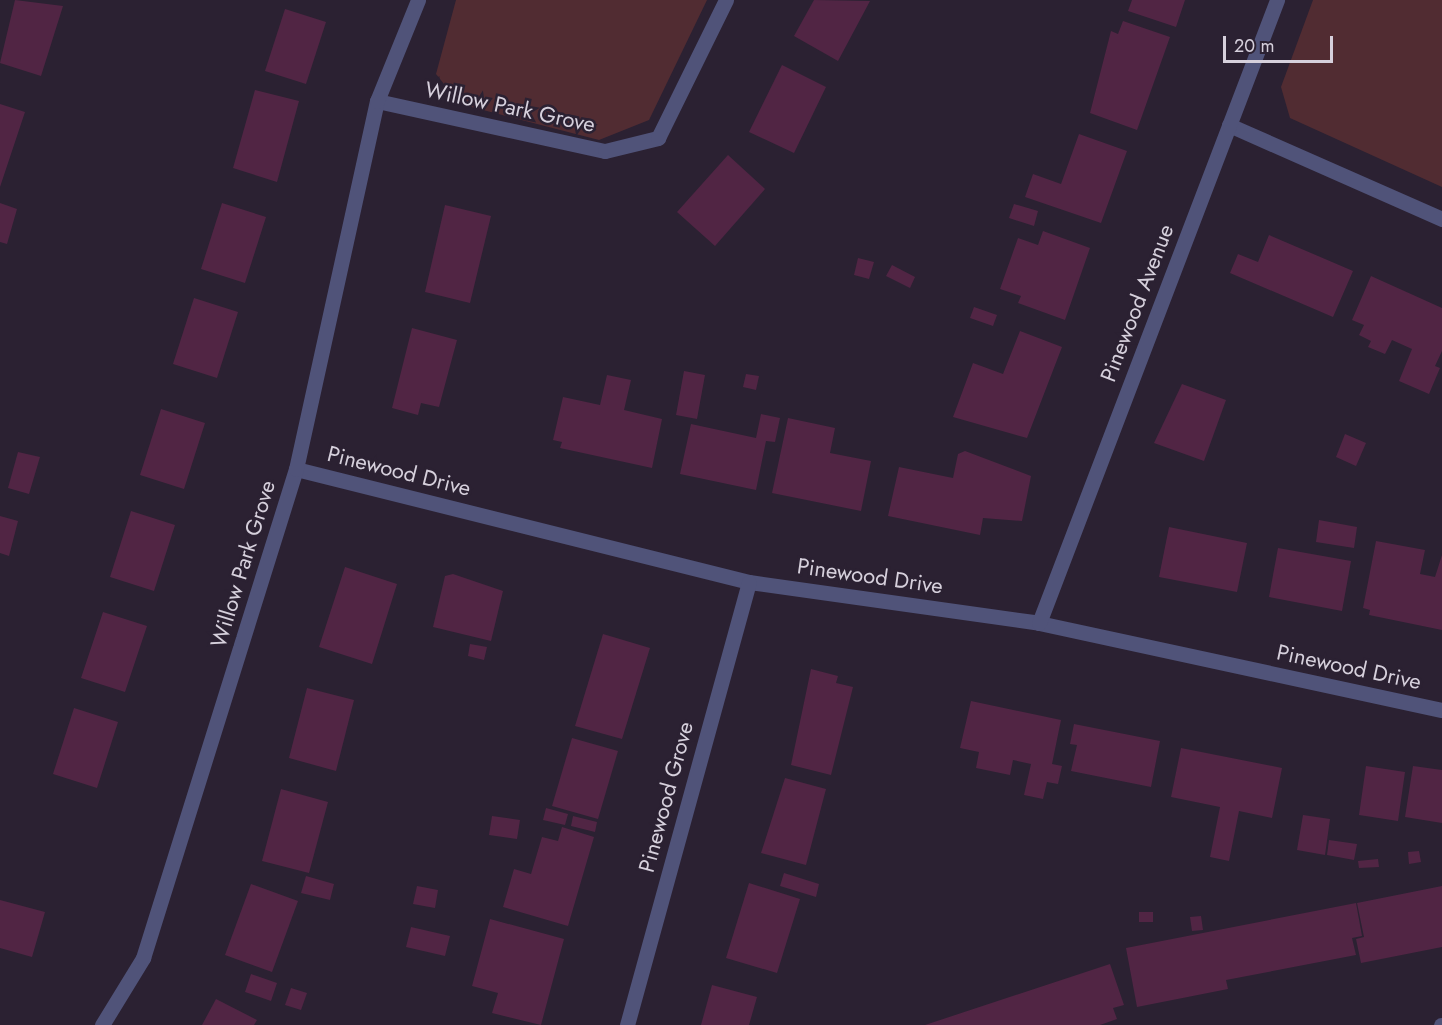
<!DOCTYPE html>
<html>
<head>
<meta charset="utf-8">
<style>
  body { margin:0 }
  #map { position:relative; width:1442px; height:1025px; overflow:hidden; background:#2b2132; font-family:Jost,sans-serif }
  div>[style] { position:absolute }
  .green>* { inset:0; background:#512c32 }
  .building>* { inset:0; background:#512544 }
  .street>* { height:15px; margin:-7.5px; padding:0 7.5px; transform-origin:7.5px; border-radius:7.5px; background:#505379 }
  span { translate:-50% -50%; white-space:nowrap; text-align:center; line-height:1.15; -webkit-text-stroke:5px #2b2132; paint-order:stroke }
  .street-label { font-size:22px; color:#d6d0dc }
  .scale { position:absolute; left:1223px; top:36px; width:110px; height:27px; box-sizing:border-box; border:3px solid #d6d0dc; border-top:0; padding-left:8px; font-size:18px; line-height:21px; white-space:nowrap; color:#d6d0dc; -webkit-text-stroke:4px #2b2132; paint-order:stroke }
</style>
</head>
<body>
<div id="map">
  <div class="green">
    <div style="clip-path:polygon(456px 0,707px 0,649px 120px,599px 140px,460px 104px,436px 74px)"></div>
    <div style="clip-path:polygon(1313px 0,1442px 0,1442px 187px,1290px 118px,1281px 87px)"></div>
  </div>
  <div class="building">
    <div style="clip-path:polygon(15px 0,63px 6px,41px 76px,0 63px)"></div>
    <div style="clip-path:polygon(814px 0,870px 1px,838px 61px,794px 36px)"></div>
    <div style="clip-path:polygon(1132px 0,1185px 0,1176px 27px,1128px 11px)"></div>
    <div style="clip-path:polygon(285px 9px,326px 22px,306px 84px,265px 71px)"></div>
    <div style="clip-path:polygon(1123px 21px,1170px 37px,1137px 130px,1090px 113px,1111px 31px,1118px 34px)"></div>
    <div style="clip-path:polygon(782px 65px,826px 87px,794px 153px,749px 132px)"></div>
    <div style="clip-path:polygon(255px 90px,299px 101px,277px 182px,233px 168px)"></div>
    <div style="clip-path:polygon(0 104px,25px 112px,0 187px)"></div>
    <div style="clip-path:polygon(1079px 134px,1127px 151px,1101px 223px,1025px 197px,1033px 174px,1061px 184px)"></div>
    <div style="clip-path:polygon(728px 155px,765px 189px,715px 246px,677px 212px)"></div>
    <div style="clip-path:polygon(0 203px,17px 209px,7px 244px,0 242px)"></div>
    <div style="clip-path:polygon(222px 203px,266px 217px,245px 283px,201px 269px)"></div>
    <div style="clip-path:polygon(1014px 204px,1038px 211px,1034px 226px,1009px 218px)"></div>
    <div style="clip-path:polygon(445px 205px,491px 216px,470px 303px,425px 292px)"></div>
    <div style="clip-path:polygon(1043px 231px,1090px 248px,1065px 320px,1018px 303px,1021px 296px,1000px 289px,1018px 238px,1038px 245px)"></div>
    <div style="clip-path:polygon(1269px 235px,1353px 271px,1333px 317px,1230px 273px,1238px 254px,1258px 262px)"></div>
    <div style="clip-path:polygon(858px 258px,874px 262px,869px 279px,854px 275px)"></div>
    <div style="clip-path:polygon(892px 265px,915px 277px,910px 288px,886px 276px)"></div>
    <div style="clip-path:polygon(1371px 276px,1442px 308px,1442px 351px,1435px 366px,1440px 368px,1429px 394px,1399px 381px,1412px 349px,1392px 340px,1385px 354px,1368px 347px,1371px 341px,1359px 335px,1364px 325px,1352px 320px)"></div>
    <div style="clip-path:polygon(194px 298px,238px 312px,217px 378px,173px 364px)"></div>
    <div style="clip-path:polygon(974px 307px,997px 315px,993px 326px,970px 318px)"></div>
    <div style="clip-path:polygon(412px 328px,457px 340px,439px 407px,421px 403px,418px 415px,392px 408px)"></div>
    <div style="clip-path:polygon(1020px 331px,1062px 347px,1027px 438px,953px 417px,973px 363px,1003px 374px)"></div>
    <div style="clip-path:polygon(684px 371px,705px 375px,697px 419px,676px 415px)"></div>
    <div style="clip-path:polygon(746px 374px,759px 376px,756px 390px,743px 387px)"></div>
    <div style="clip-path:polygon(607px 375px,631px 380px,624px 410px,662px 419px,652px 468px,560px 448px,562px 442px,553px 440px,563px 397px,600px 405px)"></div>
    <div style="clip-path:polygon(1182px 384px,1226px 400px,1204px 461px,1154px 443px)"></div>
    <div style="clip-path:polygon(161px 409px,205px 423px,184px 489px,140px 475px)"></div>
    <div style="clip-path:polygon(761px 414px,780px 418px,775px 442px,766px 441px,756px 490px,680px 474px,691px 424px,756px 438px)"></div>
    <div style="clip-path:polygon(788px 418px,835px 428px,830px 453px,871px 461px,861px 511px,772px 493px)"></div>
    <div style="clip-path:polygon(1345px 434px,1366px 443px,1356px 466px,1336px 457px)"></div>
    <div style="clip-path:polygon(965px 451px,1031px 476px,1022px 521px,983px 518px,980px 535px,888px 516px,899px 467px,953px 478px,958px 454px)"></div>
    <div style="clip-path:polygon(18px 452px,40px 457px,29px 494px,8px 488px)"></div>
    <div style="clip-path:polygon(131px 511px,175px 525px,154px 591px,110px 577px)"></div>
    <div style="clip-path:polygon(0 516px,18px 521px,9px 556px,0 553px)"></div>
    <div style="clip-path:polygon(1319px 520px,1357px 527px,1354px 548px,1316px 542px)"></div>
    <div style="clip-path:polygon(1169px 527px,1247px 543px,1237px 592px,1159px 577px)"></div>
    <div style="clip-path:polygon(1376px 541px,1425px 550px,1420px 574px,1435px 577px,1442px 555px,1442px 630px,1369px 615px,1370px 610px,1363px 608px)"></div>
    <div style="clip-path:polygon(1278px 548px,1351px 561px,1342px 611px,1269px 597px)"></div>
    <div style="clip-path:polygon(345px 567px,397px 584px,372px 664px,319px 647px)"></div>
    <div style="clip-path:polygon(453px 574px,503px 591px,491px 641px,433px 627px,445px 576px)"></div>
    <div style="clip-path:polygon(103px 612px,147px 626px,125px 692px,81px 678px)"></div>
    <div style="clip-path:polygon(603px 634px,650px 648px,622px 739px,575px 726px)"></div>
    <div style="clip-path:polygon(470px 644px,487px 647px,484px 660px,468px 656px)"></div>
    <div style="clip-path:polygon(811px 669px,838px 676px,836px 683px,853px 687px,831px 775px,791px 765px)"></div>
    <div style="clip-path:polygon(307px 688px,354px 700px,336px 771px,289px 758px)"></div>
    <div style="clip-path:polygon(971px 701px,1061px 720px,1052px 764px,1062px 766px,1058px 784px,1047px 782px,1043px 799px,1024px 795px,1031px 764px,1013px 760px,1010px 775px,976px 768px,979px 752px,960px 748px)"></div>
    <div style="clip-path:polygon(74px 708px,118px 722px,97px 788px,53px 774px)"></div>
    <div style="clip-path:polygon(1074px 724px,1160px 741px,1151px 787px,1071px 771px,1077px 745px,1070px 744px)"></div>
    <div style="clip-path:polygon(572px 738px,618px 751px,598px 819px,552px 806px)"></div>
    <div style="clip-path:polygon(1181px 748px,1282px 768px,1272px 818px,1239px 811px,1229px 861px,1210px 857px,1220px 807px,1171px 797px)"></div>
    <div style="clip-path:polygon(1366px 766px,1405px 772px,1398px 821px,1359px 815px)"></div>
    <div style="clip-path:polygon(1413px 766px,1442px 770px,1442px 823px,1405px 817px)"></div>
    <div style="clip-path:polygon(785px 778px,826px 789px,806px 865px,761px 853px)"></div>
    <div style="clip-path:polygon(281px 789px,328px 802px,309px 873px,262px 861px)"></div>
    <div style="clip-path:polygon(546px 808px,568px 814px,565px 825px,543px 820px)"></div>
    <div style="clip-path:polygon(1303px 815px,1330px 819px,1325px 855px,1297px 850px)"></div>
    <div style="clip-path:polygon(492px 816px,520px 820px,517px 839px,489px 835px)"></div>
    <div style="clip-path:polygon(573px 816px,597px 822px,595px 832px,571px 826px)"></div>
    <div style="clip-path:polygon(562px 827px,594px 837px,568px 926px,503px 907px,514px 869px,531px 874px,542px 837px,558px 841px)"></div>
    <div style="clip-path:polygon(1329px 840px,1357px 844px,1354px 860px,1327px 855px)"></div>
    <div style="clip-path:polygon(1419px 851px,1421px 862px,1409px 864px,1408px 852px)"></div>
    <div style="clip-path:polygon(1378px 859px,1379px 867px,1359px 868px,1358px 861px)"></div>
    <div style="clip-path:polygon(784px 873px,819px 884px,816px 897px,780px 886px)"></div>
    <div style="clip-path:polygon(306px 876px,334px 884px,330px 900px,301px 893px)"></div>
    <div style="clip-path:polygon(749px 883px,800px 899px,777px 973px,726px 958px)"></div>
    <div style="clip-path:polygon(251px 884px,298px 901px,272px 972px,225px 955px)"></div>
    <div style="clip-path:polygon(417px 886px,438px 890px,435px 908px,413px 904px)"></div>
    <div style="clip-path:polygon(1442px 886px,1442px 947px,1361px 963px,1356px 939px,1364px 937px,1357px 903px)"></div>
    <div style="clip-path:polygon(0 900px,45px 912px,32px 957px,0 948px)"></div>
    <div style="clip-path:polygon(1356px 903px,1362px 936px,1352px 938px,1356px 955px,1226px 980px,1228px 989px,1137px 1007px,1126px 948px)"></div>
    <div style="clip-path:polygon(1139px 912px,1153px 912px,1153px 922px,1139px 922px)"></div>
    <div style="clip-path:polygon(1201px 916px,1203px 930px,1192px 931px,1190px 917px)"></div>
    <div style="clip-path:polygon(490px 919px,564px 939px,541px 1025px,492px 1013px,498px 993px,472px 986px)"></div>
    <div style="clip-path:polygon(411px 927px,450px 936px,445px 956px,406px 947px)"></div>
    <div style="clip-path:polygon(1110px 964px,1124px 1005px,1113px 1008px,1117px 1019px,1100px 1025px,925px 1025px)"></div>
    <div style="clip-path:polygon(251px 974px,277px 983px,271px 1001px,245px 992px)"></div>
    <div style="clip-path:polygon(712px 985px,757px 997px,749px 1025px,701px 1025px)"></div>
    <div style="clip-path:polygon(291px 988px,307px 993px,301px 1010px,285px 1005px)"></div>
    <div style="clip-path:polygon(216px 999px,257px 1020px,254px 1025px,202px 1025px)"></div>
  </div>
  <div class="street">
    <div style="left:377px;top:101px;width:233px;rotate:12.4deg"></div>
    <div style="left:605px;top:151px;width:55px;rotate:-13.8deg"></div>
    <div style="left:658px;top:138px;width:154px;rotate:-63.8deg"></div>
    <div style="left:1229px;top:125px;width:233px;rotate:23.8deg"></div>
    <div style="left:296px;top:469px;width:467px;rotate:14deg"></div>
    <div style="left:749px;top:582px;width:293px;rotate:8deg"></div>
    <div style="left:1039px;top:623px;width:412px;rotate:12.2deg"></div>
    <div style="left:1039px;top:623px;width:667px;rotate:-69.09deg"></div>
    <div style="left:102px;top:1025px;width:79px;rotate:-58.5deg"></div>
    <div style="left:143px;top:958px;width:512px;rotate:-72.63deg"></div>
    <div style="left:296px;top:469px;width:377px;rotate:-77.6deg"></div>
    <div style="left:377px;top:101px;width:109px;rotate:-67.9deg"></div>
    <div style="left:627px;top:1025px;width:459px;rotate:-74.6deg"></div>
    <div style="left:1441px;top:1025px;width:1px"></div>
  </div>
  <div class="street-label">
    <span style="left:510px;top:107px;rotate:12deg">Willow Park Grove</span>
    <span style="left:1137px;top:303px;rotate:-69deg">Pinewood Avenue</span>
    <span style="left:399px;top:471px;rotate:14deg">Pinewood Drive</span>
    <span style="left:243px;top:564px;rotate:-73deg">Willow Park Grove</span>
    <span style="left:870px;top:576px;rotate:8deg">Pinewood Drive</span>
    <span style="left:1349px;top:667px;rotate:12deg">Pinewood Drive</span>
    <span style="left:666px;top:797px;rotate:-75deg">Pinewood Grove</span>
  </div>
  <div class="scale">20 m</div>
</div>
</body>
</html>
